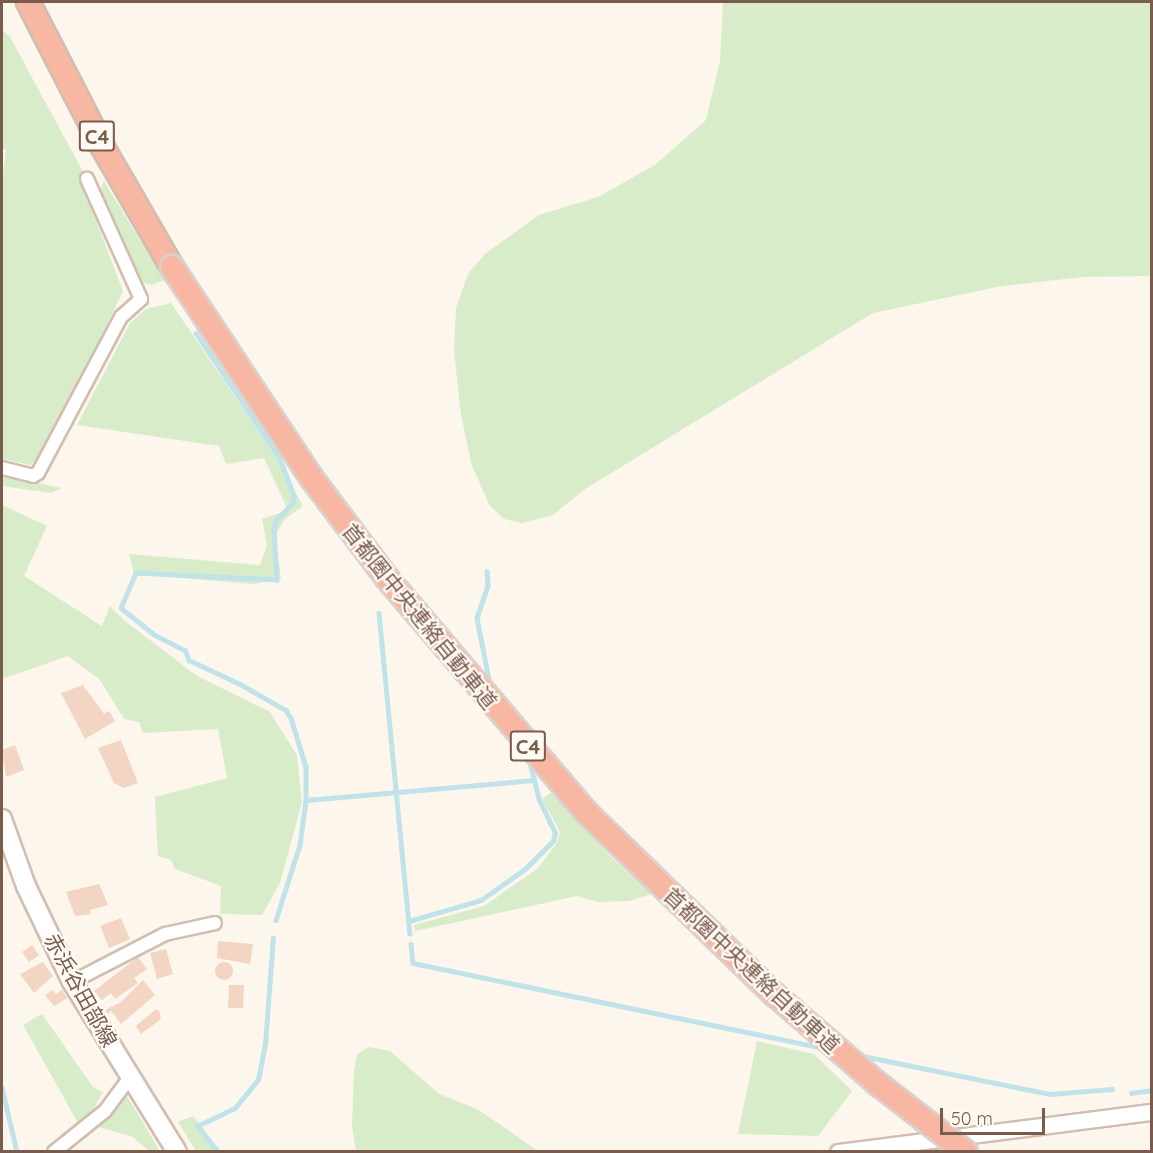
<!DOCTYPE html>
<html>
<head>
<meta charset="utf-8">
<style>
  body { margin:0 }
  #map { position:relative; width:1153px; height:1153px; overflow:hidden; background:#fdf6ec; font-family:Quicksand,"Noto Sans JP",sans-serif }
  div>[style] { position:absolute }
  .green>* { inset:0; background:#d8ecc9 }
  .stream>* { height:4.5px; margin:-2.25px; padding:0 2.25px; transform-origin:2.25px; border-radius:2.25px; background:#bfe3e8 }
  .building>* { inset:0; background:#f3d5c3 }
  .round { border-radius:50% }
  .roads { filter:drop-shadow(2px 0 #d1beb0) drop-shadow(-2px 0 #d1beb0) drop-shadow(0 2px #d1beb0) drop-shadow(0 -2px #d1beb0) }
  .minor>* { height:12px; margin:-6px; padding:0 6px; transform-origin:6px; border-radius:6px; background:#fff }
  .tertiary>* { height:15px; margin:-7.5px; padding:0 7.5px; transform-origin:7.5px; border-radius:7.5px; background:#fff }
  .secondary>* { height:18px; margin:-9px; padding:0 9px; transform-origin:9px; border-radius:9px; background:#fff }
  .motorway>* { height:22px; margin:-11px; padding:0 11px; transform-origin:11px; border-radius:11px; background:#f7b7a3 }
  .bridges { filter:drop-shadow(2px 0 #dad1cd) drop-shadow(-2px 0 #dad1cd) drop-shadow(0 2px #dad1cd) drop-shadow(0 -2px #dad1cd) }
  .motorway-bridge>* { height:22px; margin:-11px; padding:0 11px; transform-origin:11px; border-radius:11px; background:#f7b7a3 }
  span { translate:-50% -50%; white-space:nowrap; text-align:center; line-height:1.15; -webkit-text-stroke:4.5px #fffaf3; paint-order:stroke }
  .shield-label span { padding:2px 4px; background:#fffaf3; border:2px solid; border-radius:4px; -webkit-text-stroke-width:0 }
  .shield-label { font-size:20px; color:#7a5c4d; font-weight:700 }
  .street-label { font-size:21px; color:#7a5c4d }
  .frame { position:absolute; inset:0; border:3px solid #7a5c4d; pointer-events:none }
  .scale { position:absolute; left:940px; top:1108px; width:105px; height:27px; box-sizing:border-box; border:3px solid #7a5c4d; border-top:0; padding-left:8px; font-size:18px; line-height:21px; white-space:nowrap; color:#7a5c4d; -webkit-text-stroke:4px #fffaf3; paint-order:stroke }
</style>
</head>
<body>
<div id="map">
  <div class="green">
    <div style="clip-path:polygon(723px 2px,1151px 2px,1151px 276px,1083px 277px,1002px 286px,873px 313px,585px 489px,553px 515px,522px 523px,504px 519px,490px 506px,472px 466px,461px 415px,454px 351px,456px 308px,468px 274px,485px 254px,539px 215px,598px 197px,655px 165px,706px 120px,720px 61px)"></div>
    <div style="clip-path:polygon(2px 30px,10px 37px,87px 179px,79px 176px,123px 291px,61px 419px,41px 455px,30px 465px,2px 459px,2px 181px,6px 150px,2px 148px)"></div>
    <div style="clip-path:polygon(104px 181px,164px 280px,152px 285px,140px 282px,135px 275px,99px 193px)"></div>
    <div style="clip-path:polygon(171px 303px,275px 456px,303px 506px,284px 520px,275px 536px,281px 579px,252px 584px,134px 574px,129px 554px,260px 565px,267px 545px,262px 519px,288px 510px,264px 458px,226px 464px,219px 446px,77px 425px,130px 323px,146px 309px)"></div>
    <div style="clip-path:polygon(2px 474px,19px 479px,62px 488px,51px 493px,2px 486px)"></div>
    <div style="clip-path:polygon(2px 505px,47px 526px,24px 576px,102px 626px,110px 606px,125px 621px,197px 676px,270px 712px,278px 725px,297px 755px,302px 802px,280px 883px,262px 915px,220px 914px,221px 886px,175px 869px,171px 860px,158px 856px,155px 797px,227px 778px,218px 729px,143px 733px,139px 722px,124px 719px,100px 680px,68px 656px,2px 679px)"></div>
    <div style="clip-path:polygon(552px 792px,610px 856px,652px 894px,629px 901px,598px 902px,577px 896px,415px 931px,414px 925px,484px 906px,537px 869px,557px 843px,560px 832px,542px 799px)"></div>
    <div style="clip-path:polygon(42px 1014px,93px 1087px,103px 1092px,92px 1112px,78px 1123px,23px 1025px)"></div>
    <div style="clip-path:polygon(757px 1041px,814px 1054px,852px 1091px,818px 1136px,738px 1134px)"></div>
    <div style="clip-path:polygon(369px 1047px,390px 1051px,439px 1094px,479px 1110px,538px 1151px,356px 1151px,352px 1126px,354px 1071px,357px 1054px)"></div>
    <div style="clip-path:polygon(127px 1096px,160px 1151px,149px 1151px,133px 1137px,99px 1127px)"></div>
    <div style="clip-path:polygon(193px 1116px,202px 1126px,218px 1151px,196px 1151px,178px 1122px)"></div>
  </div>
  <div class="stream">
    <div style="left:196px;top:333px;width:151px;rotate:56.3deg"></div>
    <div style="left:280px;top:459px;width:39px;rotate:69deg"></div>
    <div style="left:294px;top:495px;width:7px;rotate:90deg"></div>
    <div style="left:294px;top:502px;width:26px;rotate:133deg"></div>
    <div style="left:276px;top:521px;width:8px;rotate:104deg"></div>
    <div style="left:274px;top:529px;width:51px;rotate:86.6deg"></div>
    <div style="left:277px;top:580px;width:141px;rotate:-177.2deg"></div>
    <div style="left:136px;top:573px;width:38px;rotate:113deg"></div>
    <div style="left:121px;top:608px;width:43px;rotate:38.5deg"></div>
    <div style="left:155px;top:635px;width:34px;rotate:27deg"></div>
    <div style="left:185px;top:650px;width:11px;rotate:68deg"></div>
    <div style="left:189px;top:660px;width:56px;rotate:25.2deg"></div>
    <div style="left:240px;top:684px;width:53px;rotate:29.5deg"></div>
    <div style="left:286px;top:710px;width:9px;rotate:58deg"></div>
    <div style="left:291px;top:718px;width:51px;rotate:73deg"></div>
    <div style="left:306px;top:767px;width:33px;rotate:90deg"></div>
    <div style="left:306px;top:800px;width:45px;rotate:97.6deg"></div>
    <div style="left:300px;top:845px;width:79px;rotate:107.7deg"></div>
    <div style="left:487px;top:571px;width:15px;rotate:86deg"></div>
    <div style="left:488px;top:586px;width:34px;rotate:109deg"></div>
    <div style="left:477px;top:618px;width:67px;rotate:78.9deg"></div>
    <div style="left:379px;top:613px;width:322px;rotate:84.5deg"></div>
    <div style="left:306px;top:800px;width:228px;rotate:-5deg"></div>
    <div style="left:409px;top:921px;width:75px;rotate:-16.3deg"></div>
    <div style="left:481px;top:900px;width:54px;rotate:-35.2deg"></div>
    <div style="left:525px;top:869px;width:40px;rotate:-45deg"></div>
    <div style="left:553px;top:841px;width:8px;rotate:-76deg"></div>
    <div style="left:555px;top:833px;width:37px;rotate:-116deg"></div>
    <div style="left:539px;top:800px;width:44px;rotate:-104.3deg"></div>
    <div style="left:411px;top:944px;width:19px;rotate:84deg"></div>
    <div style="left:413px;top:963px;width:420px;rotate:11.7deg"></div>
    <div style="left:858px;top:1055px;width:196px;rotate:11.5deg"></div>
    <div style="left:1050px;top:1094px;width:62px;rotate:-4.6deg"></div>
    <div style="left:2px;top:1087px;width:67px;rotate:77deg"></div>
    <div style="left:1131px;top:1093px;width:21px;rotate:-8deg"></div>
    <div style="left:218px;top:1152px;width:33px;rotate:-129deg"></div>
    <div style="left:197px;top:1126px;width:42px;rotate:-25.3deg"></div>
    <div style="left:235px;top:1108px;width:36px;rotate:-51deg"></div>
    <div style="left:258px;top:1080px;width:37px;rotate:-79deg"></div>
    <div style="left:265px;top:1044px;width:106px;rotate:-85.7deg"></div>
  </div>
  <div class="building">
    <div style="clip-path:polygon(83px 685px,104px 714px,109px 711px,115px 721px,85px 739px,61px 693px)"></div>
    <div style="clip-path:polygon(121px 740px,138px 783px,124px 788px,114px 783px,98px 748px)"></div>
    <div style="clip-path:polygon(15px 745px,24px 770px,6px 777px,2px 750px)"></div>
    <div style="clip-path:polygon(99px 884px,108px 905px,90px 910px,91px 914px,75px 916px,66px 892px)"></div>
    <div style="clip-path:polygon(121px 918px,130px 939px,109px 948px,100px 926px)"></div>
    <div style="clip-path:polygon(218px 941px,253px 944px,250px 964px,217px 958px)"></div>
    <div style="clip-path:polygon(32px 945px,39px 955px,29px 962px,22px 952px)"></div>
    <div style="clip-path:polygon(166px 949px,173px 974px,157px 979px,150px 953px)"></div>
    <div style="clip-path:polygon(138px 957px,147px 969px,134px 978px,138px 983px,115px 999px,111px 993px,102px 1000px,94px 991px)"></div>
    <div style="clip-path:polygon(43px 962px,53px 976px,34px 993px,20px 974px)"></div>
    <div class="round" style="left:215px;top:962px;width:18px;height:18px"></div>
    <div style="clip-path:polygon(143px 980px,155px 995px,121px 1024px,111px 1011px,108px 1014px,105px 1010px,121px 1002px)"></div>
    <div style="clip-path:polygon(229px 985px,244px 985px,243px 1008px,228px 1008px)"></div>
    <div style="clip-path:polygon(53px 990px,56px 994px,62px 990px,67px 998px,54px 1006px,45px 995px)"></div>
    <div style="clip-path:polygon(155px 1010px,159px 1010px,161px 1019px,141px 1034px,136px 1026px)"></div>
  </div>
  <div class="roads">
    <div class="minor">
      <div style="left:2px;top:468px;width:32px;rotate:14deg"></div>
      <div style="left:33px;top:476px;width:6px;rotate:-31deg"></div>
      <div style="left:38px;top:473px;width:177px;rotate:-62deg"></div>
      <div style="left:121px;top:317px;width:27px;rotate:-42deg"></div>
      <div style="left:141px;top:299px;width:132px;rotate:-114.2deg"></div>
      <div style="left:72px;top:982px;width:105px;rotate:-27.3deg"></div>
      <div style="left:165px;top:934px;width:51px;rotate:-12.4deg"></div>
      <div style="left:54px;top:1152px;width:65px;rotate:-38.8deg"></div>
      <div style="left:105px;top:1111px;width:44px;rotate:-53.4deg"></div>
    </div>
    <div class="tertiary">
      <div style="left:838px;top:1152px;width:317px;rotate:-7.3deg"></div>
    </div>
    <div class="secondary">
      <div style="left:2px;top:819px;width:71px;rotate:70.3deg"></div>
      <div style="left:26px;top:886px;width:106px;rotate:64.4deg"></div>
      <div style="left:72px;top:982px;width:200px;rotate:58.3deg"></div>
    </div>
    <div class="motorway">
      <div style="left:28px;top:2px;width:162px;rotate:62.8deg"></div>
      <div style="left:102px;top:146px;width:140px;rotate:60deg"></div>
    </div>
  </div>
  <div class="bridges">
    <div class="motorway-bridge">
      <div style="left:172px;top:267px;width:255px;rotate:56.5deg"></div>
      <div style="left:313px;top:480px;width:121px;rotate:53deg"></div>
      <div style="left:386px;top:577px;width:309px;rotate:49.6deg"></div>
      <div style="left:586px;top:812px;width:262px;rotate:44.1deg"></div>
      <div style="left:774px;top:994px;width:138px;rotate:40.9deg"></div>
      <div style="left:878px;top:1084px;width:111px;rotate:37.7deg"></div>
    </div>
  </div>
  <div class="shield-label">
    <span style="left:97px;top:136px">C4</span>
    <span style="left:528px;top:746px">C4</span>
  </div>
  <div class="street-label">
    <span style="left:420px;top:616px;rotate:51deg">首都圏中央連絡自動車道</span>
    <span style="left:752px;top:970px;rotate:43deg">首都圏中央連絡自動車道</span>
    <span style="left:81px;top:990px;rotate:61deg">赤浜谷田部線</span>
  </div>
  <div class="frame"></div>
  <div class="scale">50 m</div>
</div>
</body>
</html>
